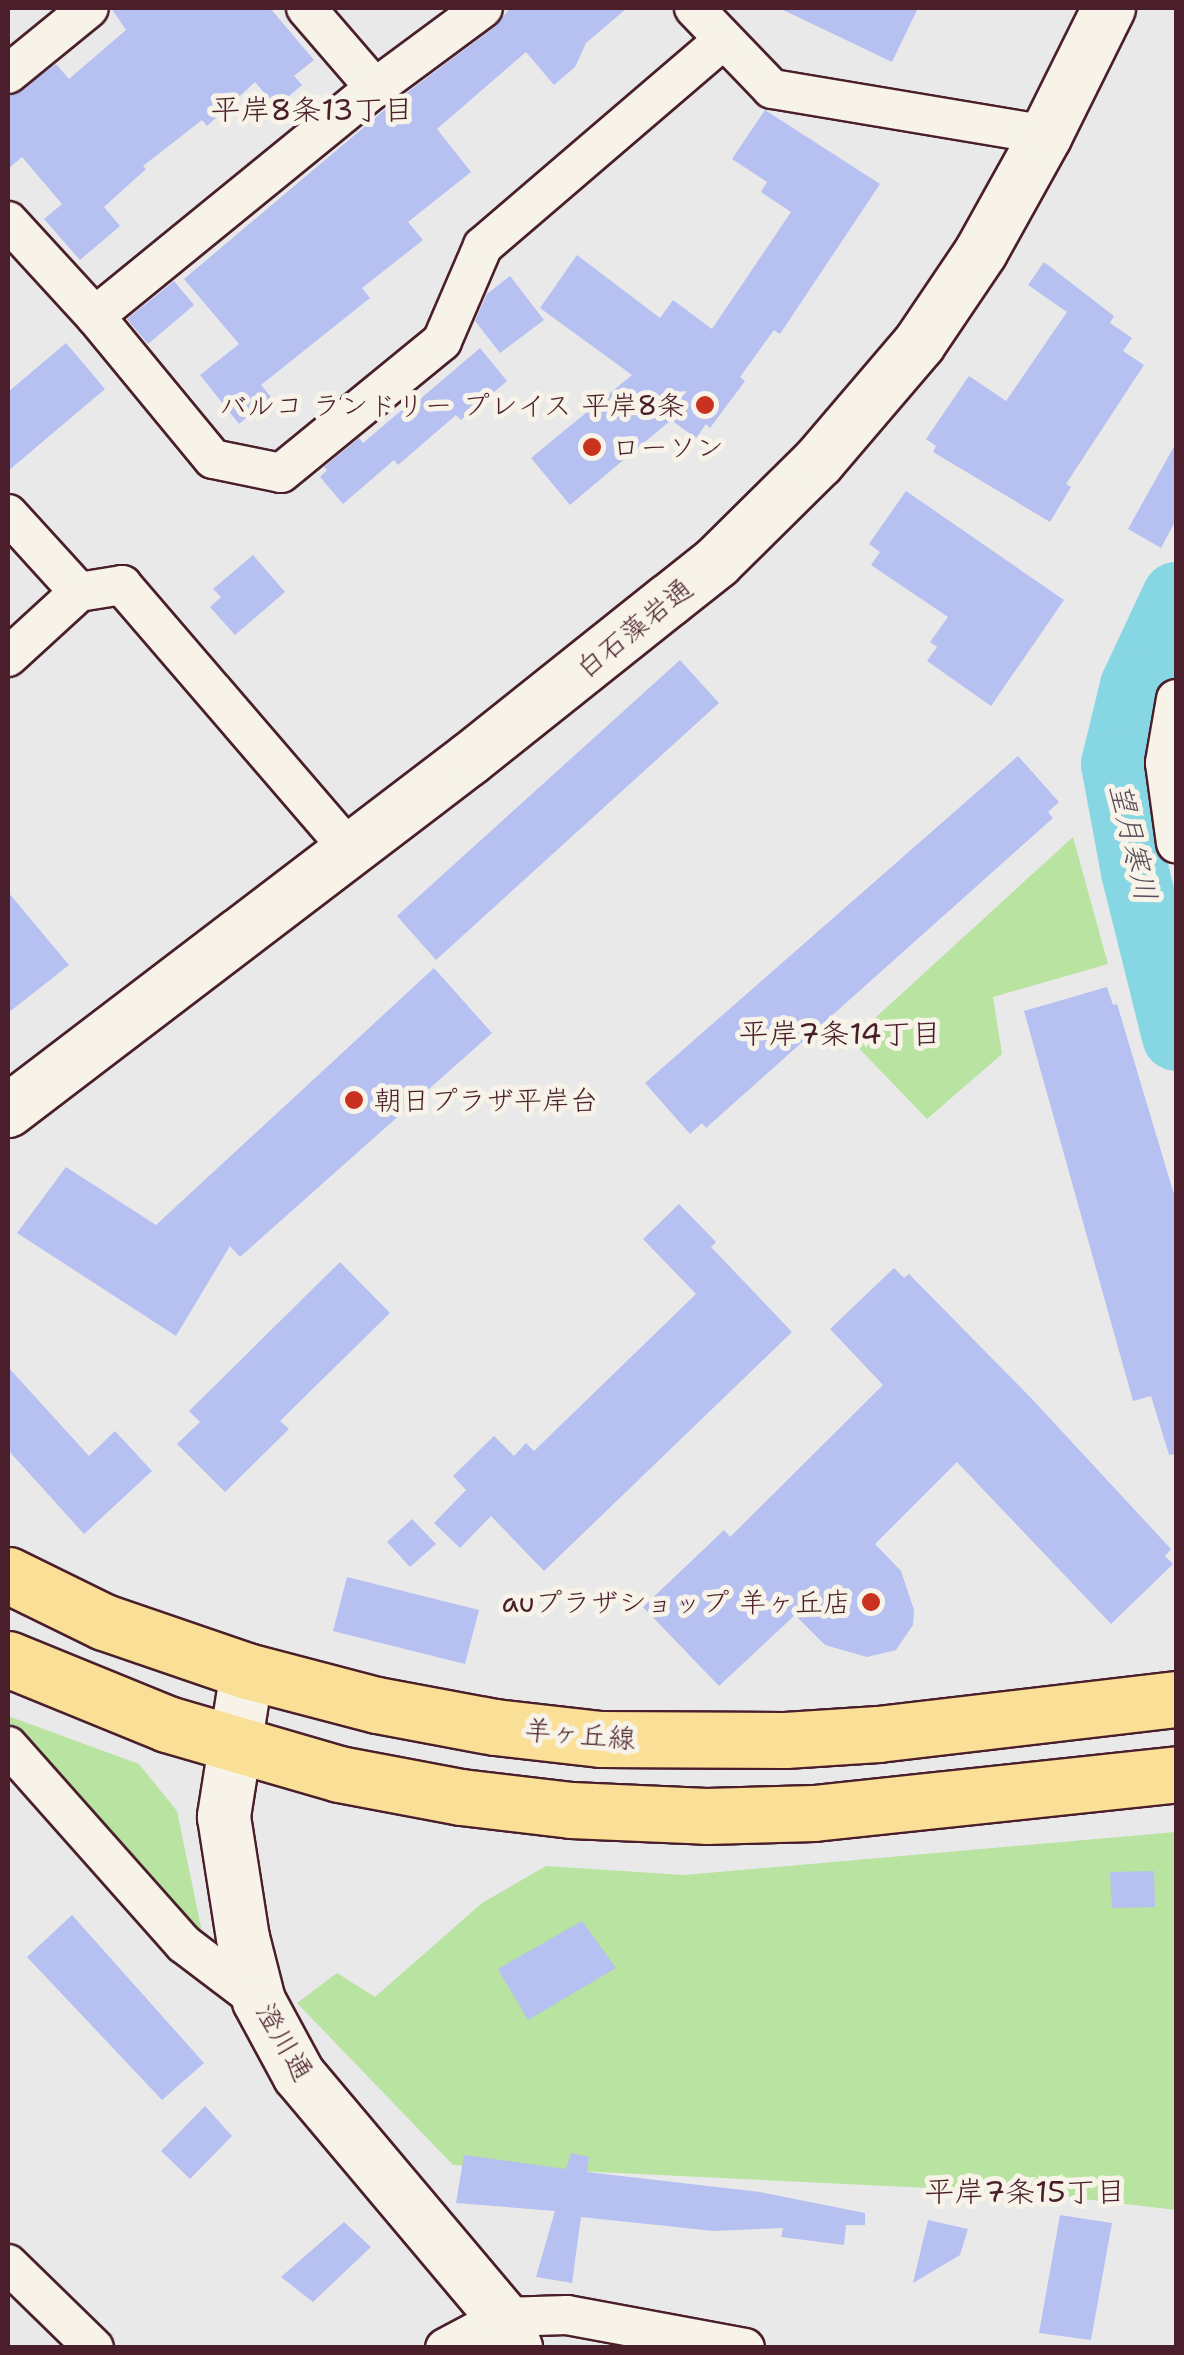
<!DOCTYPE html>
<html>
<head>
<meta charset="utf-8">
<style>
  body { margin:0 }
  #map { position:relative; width:1184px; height:2355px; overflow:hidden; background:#eae9ea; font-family:"Shantell Sans","Klee One",sans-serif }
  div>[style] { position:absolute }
  .green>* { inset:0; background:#b8e3a1 }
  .river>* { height:68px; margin:-34px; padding:0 34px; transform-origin:34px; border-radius:34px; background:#87d6e4 }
  .building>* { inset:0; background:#b6c0f1 }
  .roads { filter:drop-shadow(2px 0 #4a1f2b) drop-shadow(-2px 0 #4a1f2b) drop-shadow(0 2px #4a1f2b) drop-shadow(0 -2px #4a1f2b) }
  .street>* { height:38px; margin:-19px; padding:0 19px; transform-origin:19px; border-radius:19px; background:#f7f3e8 }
  .secondary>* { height:52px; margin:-26px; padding:0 26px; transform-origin:26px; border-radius:26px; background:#f7f3e8 }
  .primary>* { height:55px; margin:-27.5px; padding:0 27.5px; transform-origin:27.5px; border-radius:27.5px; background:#fadf96 }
  .dots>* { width:28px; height:28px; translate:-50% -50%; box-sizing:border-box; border:5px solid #f7f3e8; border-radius:50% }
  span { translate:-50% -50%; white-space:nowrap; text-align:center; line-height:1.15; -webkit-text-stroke:10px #f7f3e8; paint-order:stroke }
  .poi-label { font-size:28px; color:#4a1f2b }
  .right { translate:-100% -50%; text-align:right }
  .left { translate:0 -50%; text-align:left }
  .street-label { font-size:28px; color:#4a1f2b }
  .neighbourhood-label { font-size:30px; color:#4a1f2b }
  .water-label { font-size:30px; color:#594d59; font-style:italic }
  .frame { position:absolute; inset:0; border:10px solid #4a1f2b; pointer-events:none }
</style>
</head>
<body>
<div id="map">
  <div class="green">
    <div style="clip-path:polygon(1073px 837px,1108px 964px,993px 997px,1002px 1054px,927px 1119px,851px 1040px)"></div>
    <div style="clip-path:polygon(8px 1716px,139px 1764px,177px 1811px,202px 1932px,199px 1938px,8px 1725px)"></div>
    <div style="clip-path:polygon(1176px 1832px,1176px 2210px,1034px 2193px,453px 2165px,297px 2003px,337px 1973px,375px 1997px,482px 1903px,546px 1866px,684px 1875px)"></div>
  </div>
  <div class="river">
    <div style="left:1176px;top:596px;width:99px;rotate:115deg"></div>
    <div style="left:1134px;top:686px;width:80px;rotate:103.7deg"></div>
    <div style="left:1115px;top:764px;width:110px;rotate:79.5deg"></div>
    <div style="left:1135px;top:872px;width:170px;rotate:76deg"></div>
  </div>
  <div class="building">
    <div style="clip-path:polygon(111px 8px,270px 8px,314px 60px,294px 76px,302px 85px,276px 107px,255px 82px,207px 126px,202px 120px,143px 166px,146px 169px,104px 207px,120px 226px,80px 260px,44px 219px,62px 204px,22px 157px,8px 169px,8px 98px,56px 64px,69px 79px,126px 30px)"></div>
    <div style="clip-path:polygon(510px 8px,627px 8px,586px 43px,575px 67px,554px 85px,526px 52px,437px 129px,471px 172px,408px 222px,423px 240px,362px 288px,370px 298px,261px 385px,271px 397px,239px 424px,200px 375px,239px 344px,184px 279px,389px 106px,496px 26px)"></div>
    <div style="clip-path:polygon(779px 8px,918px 8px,892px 62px)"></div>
    <div style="clip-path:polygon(765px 110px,880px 184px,780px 334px,774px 330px,740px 377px,745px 381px,710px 428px,706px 424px,696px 438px,671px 420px,570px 505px,531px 458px,632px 375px,540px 308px,577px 255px,660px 318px,673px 300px,712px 329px,791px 212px,761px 192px,767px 182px,732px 159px)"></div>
    <div style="clip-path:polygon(1044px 262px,1114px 316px,1110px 323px,1132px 338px,1123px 351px,1144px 365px,1066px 484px,1071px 487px,1050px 522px,933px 452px,936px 446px,926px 439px,969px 376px,1006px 401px,1067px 312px,1028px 285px)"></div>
    <div style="clip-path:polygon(510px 276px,544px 320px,500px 353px,475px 321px,487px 294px)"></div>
    <div style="clip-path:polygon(174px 281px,194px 305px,148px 344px,127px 319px)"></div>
    <div style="clip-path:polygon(66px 343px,105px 389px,8px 471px,8px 392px)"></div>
    <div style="clip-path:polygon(480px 348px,507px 381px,461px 420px,456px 415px,398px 465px,394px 460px,343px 504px,320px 477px,327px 470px,324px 467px,359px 438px,363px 443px,417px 397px,419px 400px)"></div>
    <div style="clip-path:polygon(1176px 443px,1176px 520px,1161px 548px,1128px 529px)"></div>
    <div style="clip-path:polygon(906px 491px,1064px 600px,991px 706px,927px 661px,937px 647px,930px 642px,948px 617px,871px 565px,880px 552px,869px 544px)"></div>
    <div style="clip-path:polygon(253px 555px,285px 592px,235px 635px,210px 607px,221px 597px,213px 589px)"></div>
    <div style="clip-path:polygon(680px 660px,719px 703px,436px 960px,397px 916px)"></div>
    <div style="clip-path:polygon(1018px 756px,1059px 802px,1048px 812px,1053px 818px,706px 1128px,702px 1123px,690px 1134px,645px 1083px)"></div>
    <div style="clip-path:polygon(8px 892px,69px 965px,8px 1013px)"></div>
    <div style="clip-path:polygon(434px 968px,492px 1033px,240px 1257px,230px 1246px,176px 1336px,17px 1233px,66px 1167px,156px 1225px)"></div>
    <div style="clip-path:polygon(1107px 987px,1113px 1005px,1117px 1004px,1176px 1201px,1176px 1454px,1169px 1455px,1151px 1396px,1133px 1401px,1024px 1011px)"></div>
    <div style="clip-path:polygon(679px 1204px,716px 1242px,711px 1247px,792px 1332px,544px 1571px,491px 1516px,460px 1548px,434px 1523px,466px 1490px,453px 1476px,494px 1436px,514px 1456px,526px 1443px,534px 1451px,696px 1294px,643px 1239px)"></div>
    <div style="clip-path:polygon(340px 1262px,390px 1313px,280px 1421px,289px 1429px,225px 1492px,177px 1444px,200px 1422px,189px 1411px)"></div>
    <div style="clip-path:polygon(894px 1268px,904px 1278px,909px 1274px,1031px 1398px,1171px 1549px,1165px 1556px,1173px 1564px,1111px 1624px,957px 1462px,875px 1544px,901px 1571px,914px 1610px,913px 1625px,896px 1650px,867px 1657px,825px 1645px,795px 1615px,719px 1686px,643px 1607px,724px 1530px,730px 1537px,883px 1385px,830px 1329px)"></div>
    <div style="clip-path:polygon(8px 1367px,89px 1456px,115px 1431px,152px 1471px,84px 1534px,8px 1450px)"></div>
    <div style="clip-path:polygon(412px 1519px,436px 1544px,410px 1567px,387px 1542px)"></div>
    <div style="clip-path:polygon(347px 1577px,479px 1610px,465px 1664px,333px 1631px)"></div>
    <div style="clip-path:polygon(1154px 1871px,1155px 1907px,1112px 1908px,1110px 1872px)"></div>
    <div style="clip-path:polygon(72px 1915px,204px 2063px,162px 2100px,27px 1957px)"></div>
    <div style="clip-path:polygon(582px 1921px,616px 1968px,528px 2020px,498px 1969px)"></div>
    <div style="clip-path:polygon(205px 2106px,232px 2136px,190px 2179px,161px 2151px)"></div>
    <div style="clip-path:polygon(571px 2153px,589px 2157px,587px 2172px,760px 2192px,865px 2213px,865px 2225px,846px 2225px,844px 2245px,781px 2237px,783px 2228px,714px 2231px,581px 2217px,572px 2283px,536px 2277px,555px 2211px,456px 2203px,464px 2155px,566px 2169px)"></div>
    <div style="clip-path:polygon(1060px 2215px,1112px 2223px,1091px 2340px,1039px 2333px)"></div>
    <div style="clip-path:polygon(928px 2220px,968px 2229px,960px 2255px,913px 2283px)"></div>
    <div style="clip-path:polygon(344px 2222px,371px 2247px,313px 2302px,281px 2277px)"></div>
  </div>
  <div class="roads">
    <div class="street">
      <div style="left:306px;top:8px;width:106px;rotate:49.2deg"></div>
      <div style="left:694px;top:8px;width:112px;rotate:46.1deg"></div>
      <div style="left:772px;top:89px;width:278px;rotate:9.5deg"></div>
      <div style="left:8px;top:74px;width:104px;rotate:-39.2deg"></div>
      <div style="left:8px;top:221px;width:129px;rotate:47.5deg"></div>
      <div style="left:95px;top:316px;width:185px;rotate:50.5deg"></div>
      <div style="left:213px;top:459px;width:69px;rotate:11.6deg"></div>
      <div style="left:281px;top:473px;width:208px;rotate:-39.3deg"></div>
      <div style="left:442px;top:341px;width:103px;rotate:-66.7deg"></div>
      <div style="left:483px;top:246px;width:315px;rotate:-40.6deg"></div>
      <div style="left:95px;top:316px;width:361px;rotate:-39.2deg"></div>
      <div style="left:375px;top:88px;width:134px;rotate:-36.5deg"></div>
      <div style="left:8px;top:514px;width:105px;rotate:47.7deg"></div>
      <div style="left:79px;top:592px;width:44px;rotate:-9.2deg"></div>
      <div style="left:122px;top:585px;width:348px;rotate:49.3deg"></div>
      <div style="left:8px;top:657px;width:96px;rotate:-42.5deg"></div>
      <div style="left:1176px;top:699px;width:65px;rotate:99.8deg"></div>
      <div style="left:1165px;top:763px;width:81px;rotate:82.2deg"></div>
      <div style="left:8px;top:1746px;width:265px;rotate:48.4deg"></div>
      <div style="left:184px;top:1944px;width:94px;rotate:37.2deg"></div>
      <div style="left:8px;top:2264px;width:120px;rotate:44.3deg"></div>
      <div style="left:445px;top:2348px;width:66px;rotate:-28.1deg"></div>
      <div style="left:503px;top:2317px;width:64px;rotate:-1.8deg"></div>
      <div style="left:567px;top:2315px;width:181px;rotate:10.5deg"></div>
    </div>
    <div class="secondary">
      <div style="left:8px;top:1111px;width:582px;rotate:-37.32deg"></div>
      <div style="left:471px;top:758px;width:252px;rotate:-38.6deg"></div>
      <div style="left:668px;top:601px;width:63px;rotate:-38.5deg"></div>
      <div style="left:717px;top:562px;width:144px;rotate:-44.7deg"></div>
      <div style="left:819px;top:461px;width:154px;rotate:-49.5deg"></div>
      <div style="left:919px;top:344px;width:111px;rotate:-56deg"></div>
      <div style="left:981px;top:252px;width:134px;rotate:-60.9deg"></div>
      <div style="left:1046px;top:135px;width:142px;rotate:-63.6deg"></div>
      <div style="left:247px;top:1671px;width:148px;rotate:99deg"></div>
      <div style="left:224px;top:1817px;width:122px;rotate:81.1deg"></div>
      <div style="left:243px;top:1938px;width:65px;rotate:75.7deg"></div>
      <div style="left:259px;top:2001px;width:84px;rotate:61.6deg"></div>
      <div style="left:299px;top:2075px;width:317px;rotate:49.9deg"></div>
      <div style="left:503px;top:2317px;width:34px;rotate:67deg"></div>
    </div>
    <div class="primary">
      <div style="left:8px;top:1575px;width:107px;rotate:26.1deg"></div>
      <div style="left:104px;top:1622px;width:151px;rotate:18.9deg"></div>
      <div style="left:247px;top:1671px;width:134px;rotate:14.7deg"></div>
      <div style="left:377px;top:1705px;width:120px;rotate:10.6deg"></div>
      <div style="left:495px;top:1727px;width:106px;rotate:6.5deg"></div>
      <div style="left:600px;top:1739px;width:185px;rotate:0.3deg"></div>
      <div style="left:785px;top:1740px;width:93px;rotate:-3.7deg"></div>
      <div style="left:878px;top:1734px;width:300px;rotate:-6.7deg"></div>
      <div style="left:8px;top:1659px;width:172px;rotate:22.2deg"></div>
      <div style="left:167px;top:1724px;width:179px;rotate:16.2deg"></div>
      <div style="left:339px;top:1774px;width:124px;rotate:10.7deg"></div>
      <div style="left:461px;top:1797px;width:111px;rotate:6.7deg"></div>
      <div style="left:571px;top:1810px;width:135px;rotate:2.5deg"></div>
      <div style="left:706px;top:1816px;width:108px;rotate:-1.6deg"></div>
      <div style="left:814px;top:1813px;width:364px;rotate:-6.1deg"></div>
    </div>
  </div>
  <div class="dots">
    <div style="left:705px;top:405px;background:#c8321e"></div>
    <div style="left:592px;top:447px;background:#c8321e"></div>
    <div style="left:354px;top:1100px;background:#c8321e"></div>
    <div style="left:871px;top:1602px;background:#c8321e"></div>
  </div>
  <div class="poi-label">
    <span class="right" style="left:685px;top:405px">バルコ ランドリー プレイス 平岸8条</span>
    <span class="left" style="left:612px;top:447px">ローソン</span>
    <span class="left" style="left:374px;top:1100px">朝日プラザ平岸台</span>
    <span class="right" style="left:851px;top:1602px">auプラザショップ 羊ヶ丘店</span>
  </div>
  <div class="street-label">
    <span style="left:634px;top:628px;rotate:-39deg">白石藻岩通</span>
    <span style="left:580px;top:1734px;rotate:5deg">羊ヶ丘線</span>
    <span style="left:285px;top:2042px;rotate:60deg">澄川通</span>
  </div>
  <div class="neighbourhood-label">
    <span style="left:312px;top:110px">平岸8条13丁目</span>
    <span style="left:840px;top:1034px">平岸7条14丁目</span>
    <span style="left:1025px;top:2192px">平岸7条15丁目</span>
  </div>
  <div class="water-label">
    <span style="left:1133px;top:842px;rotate:77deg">望月寒川</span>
  </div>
  <div class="frame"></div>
</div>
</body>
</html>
